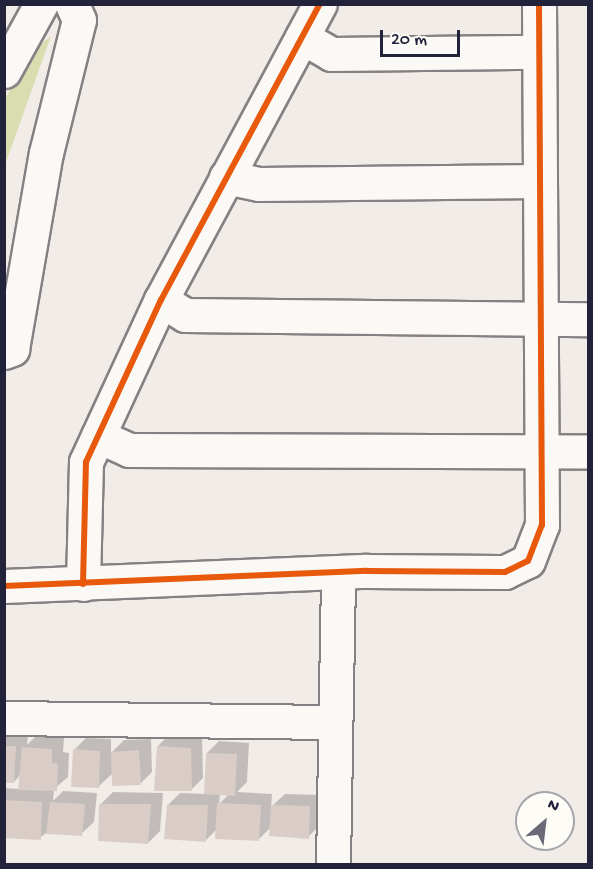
<!DOCTYPE html>
<html>
<head>
<meta charset="utf-8">
<style>
  body { margin:0 }
  #map { position:relative; width:593px; height:869px; overflow:hidden; background:#f2ece8; font-family:"Gochi Hand",sans-serif }
  div>[style] { position:absolute }
  .green>* { inset:0; background:#d9ddb0 }
  .shadow>* { inset:0; background:#0003 }
  .building>* { inset:0; background:#dacdc8 }
  .roads { filter:drop-shadow(2px 0 #848184) drop-shadow(-2px 0 #848184) drop-shadow(0 2px #848184) drop-shadow(0 -2px #848184) }
  .minor>* { height:33px; margin:-16.5px; padding:0 16.5px; transform-origin:16.5px; border-radius:16.5px; background:#faf9f6 }
  .cycleway>* { height:6px; margin:-3px; padding:0 3px; transform-origin:3px; border-radius:3px; background:#e8590c }
  span { translate:-50% -50%; white-space:nowrap; text-align:center; line-height:1.15; -webkit-text-stroke:4.5px #fdfcf7; paint-order:stroke }
  .frame { position:absolute; inset:0; border:6px solid #22223b; pointer-events:none }
  .north { position:absolute; left:515px; top:791px; width:60px; height:60px; box-sizing:border-box; background:#fdfcf7; border:2px solid #a5a5ac; border-radius:50%; rotate:28deg; font-size:16px; font-weight:700; line-height:24px; text-align:center; color:#22223b }
  .north::after { content:''; display:block; margin:auto; width:21px; height:27px; background:#6b6978; clip-path:polygon(50% 0,100% 100%,50% 72%,0 100%) }
  .scale { position:absolute; left:380px; top:30px; width:80px; height:27px; box-sizing:border-box; border:3px solid #22223b; border-top:0; padding-left:8px; font-size:18px; line-height:21px; white-space:nowrap; color:#22223b; -webkit-text-stroke:4px #fdfcf7; paint-order:stroke }
</style>
</head>
<body>
<div id="map">
  <div class="green">
    <div style="clip-path:polygon(51px 36px,5px 165px,5px 99px,31px 52px)"></div>
  </div>
  <div class="shadow">
    <div style="clip-path:polygon(28px 734px,27px 745px,36px 736px,64px 738px,63px 752px,69px 753px,68px 777px,54px 789px,53px 801px,63px 791px,97px 793px,94px 822px,81px 834px,46px 833px,40px 838px,4px 836px,4px 788px,20px 789px,21px 774px,14px 782px,4px 782px,4px 735px)"></div>
    <div style="clip-path:polygon(170px 734px,202px 736px,203px 778px,191px 790px,158px 746px)"></div>
    <div style="clip-path:polygon(86px 738px,111px 739px,111px 753px,124px 740px,151px 739px,152px 772px,140px 784px,113px 773px,98px 787px,74px 750px)"></div>
    <div style="clip-path:polygon(evenodd,219px 741px,249px 743px,247px 782px,237px 792px,272px 794px,271px 807px,285px 794px,322px 795px,320px 825px,308px 837px,271px 827px,258px 840px,217px 829px,206px 840px,168px 805px,180px 793px,206px 794px,207px 753px,219px 741px,220px 794px,229px 794px,219px 804px,220px 794px)"></div>
    <div style="clip-path:polygon(113px 792px,163px 793px,160px 831px,148px 843px,101px 804px)"></div>
  </div>
  <div class="building">
    <div style="clip-path:polygon(4px 746px,16px 746px,14px 783px,4px 783px)"></div>
    <div style="clip-path:polygon(157px 746px,191px 748px,192px 791px,154px 791px)"></div>
    <div style="clip-path:polygon(22px 747px,52px 749px,52px 763px,58px 764px,57px 791px,18px 790px)"></div>
    <div style="clip-path:polygon(73px 749px,100px 751px,99px 788px,71px 787px)"></div>
    <div style="clip-path:polygon(139px 750px,141px 785px,112px 786px,111px 752px)"></div>
    <div style="clip-path:polygon(206px 753px,237px 754px,235px 796px,204px 794px)"></div>
    <div style="clip-path:polygon(4px 800px,42px 802px,41px 840px,4px 838px)"></div>
    <div style="clip-path:polygon(50px 802px,85px 804px,82px 836px,46px 834px)"></div>
    <div style="clip-path:polygon(217px 803px,261px 805px,259px 841px,215px 839px)"></div>
    <div style="clip-path:polygon(99px 804px,151px 804px,148px 844px,98px 841px)"></div>
    <div style="clip-path:polygon(167px 805px,208px 805px,206px 842px,164px 839px)"></div>
    <div style="clip-path:polygon(271px 805px,310px 806px,309px 839px,269px 836px)"></div>
  </div>
  <div class="roads">
    <div class="minor">
      <div style="left:302px;top:37px;width:34px;rotate:30deg"></div>
      <div style="left:331px;top:54px;width:208px;rotate:-0.6deg"></div>
      <div style="left:4px;top:71px;width:77px;rotate:-61.1deg"></div>
      <div style="left:226px;top:177px;width:34px;rotate:12deg"></div>
      <div style="left:259px;top:184px;width:280px;rotate:-0.6deg"></div>
      <div style="left:161px;top:300px;width:28px;rotate:32deg"></div>
      <div style="left:185px;top:315px;width:403px;rotate:0.6deg"></div>
      <div style="left:4px;top:352px;width:9px;rotate:-21deg"></div>
      <div style="left:12px;top:349px;width:199px;rotate:-80.2deg"></div>
      <div style="left:46px;top:153px;width:137px;rotate:-76.1deg"></div>
      <div style="left:79px;top:20px;width:17px;rotate:-114deg"></div>
      <div style="left:98px;top:436px;width:34px;rotate:24deg"></div>
      <div style="left:129px;top:450px;width:459px;rotate:0.2deg"></div>
      <div style="left:83px;top:584px;width:122px;rotate:-88.6deg"></div>
      <div style="left:86px;top:462px;width:179px;rotate:-65.2deg"></div>
      <div style="left:161px;top:300px;width:336px;rotate:-61.8deg"></div>
      <div style="left:4px;top:586px;width:363px;rotate:-2.4deg"></div>
      <div style="left:367px;top:571px;width:138px;rotate:0.4deg"></div>
      <div style="left:505px;top:572px;width:25px;rotate:-26deg"></div>
      <div style="left:528px;top:561px;width:39px;rotate:-69deg"></div>
      <div style="left:542px;top:525px;width:521px;rotate:-90.33deg"></div>
      <div style="left:4px;top:718px;width:331px;rotate:0.7deg"></div>
      <div style="left:333px;top:864px;width:290px;rotate:-89deg"></div>
    </div>
  </div>
  <div class="cycleway">
    <div style="left:83px;top:584px;width:122px;rotate:-88.6deg"></div>
    <div style="left:86px;top:462px;width:179px;rotate:-65.2deg"></div>
    <div style="left:161px;top:300px;width:336px;rotate:-61.8deg"></div>
    <div style="left:4px;top:586px;width:363px;rotate:-2.4deg"></div>
    <div style="left:367px;top:571px;width:138px;rotate:0.4deg"></div>
    <div style="left:505px;top:572px;width:25px;rotate:-26deg"></div>
    <div style="left:528px;top:561px;width:39px;rotate:-69deg"></div>
    <div style="left:542px;top:525px;width:521px;rotate:-90.33deg"></div>
  </div>
  <div class="frame"></div>
  <div class="north">N</div>
  <div class="scale">20 m</div>
</div>
</body>
</html>
